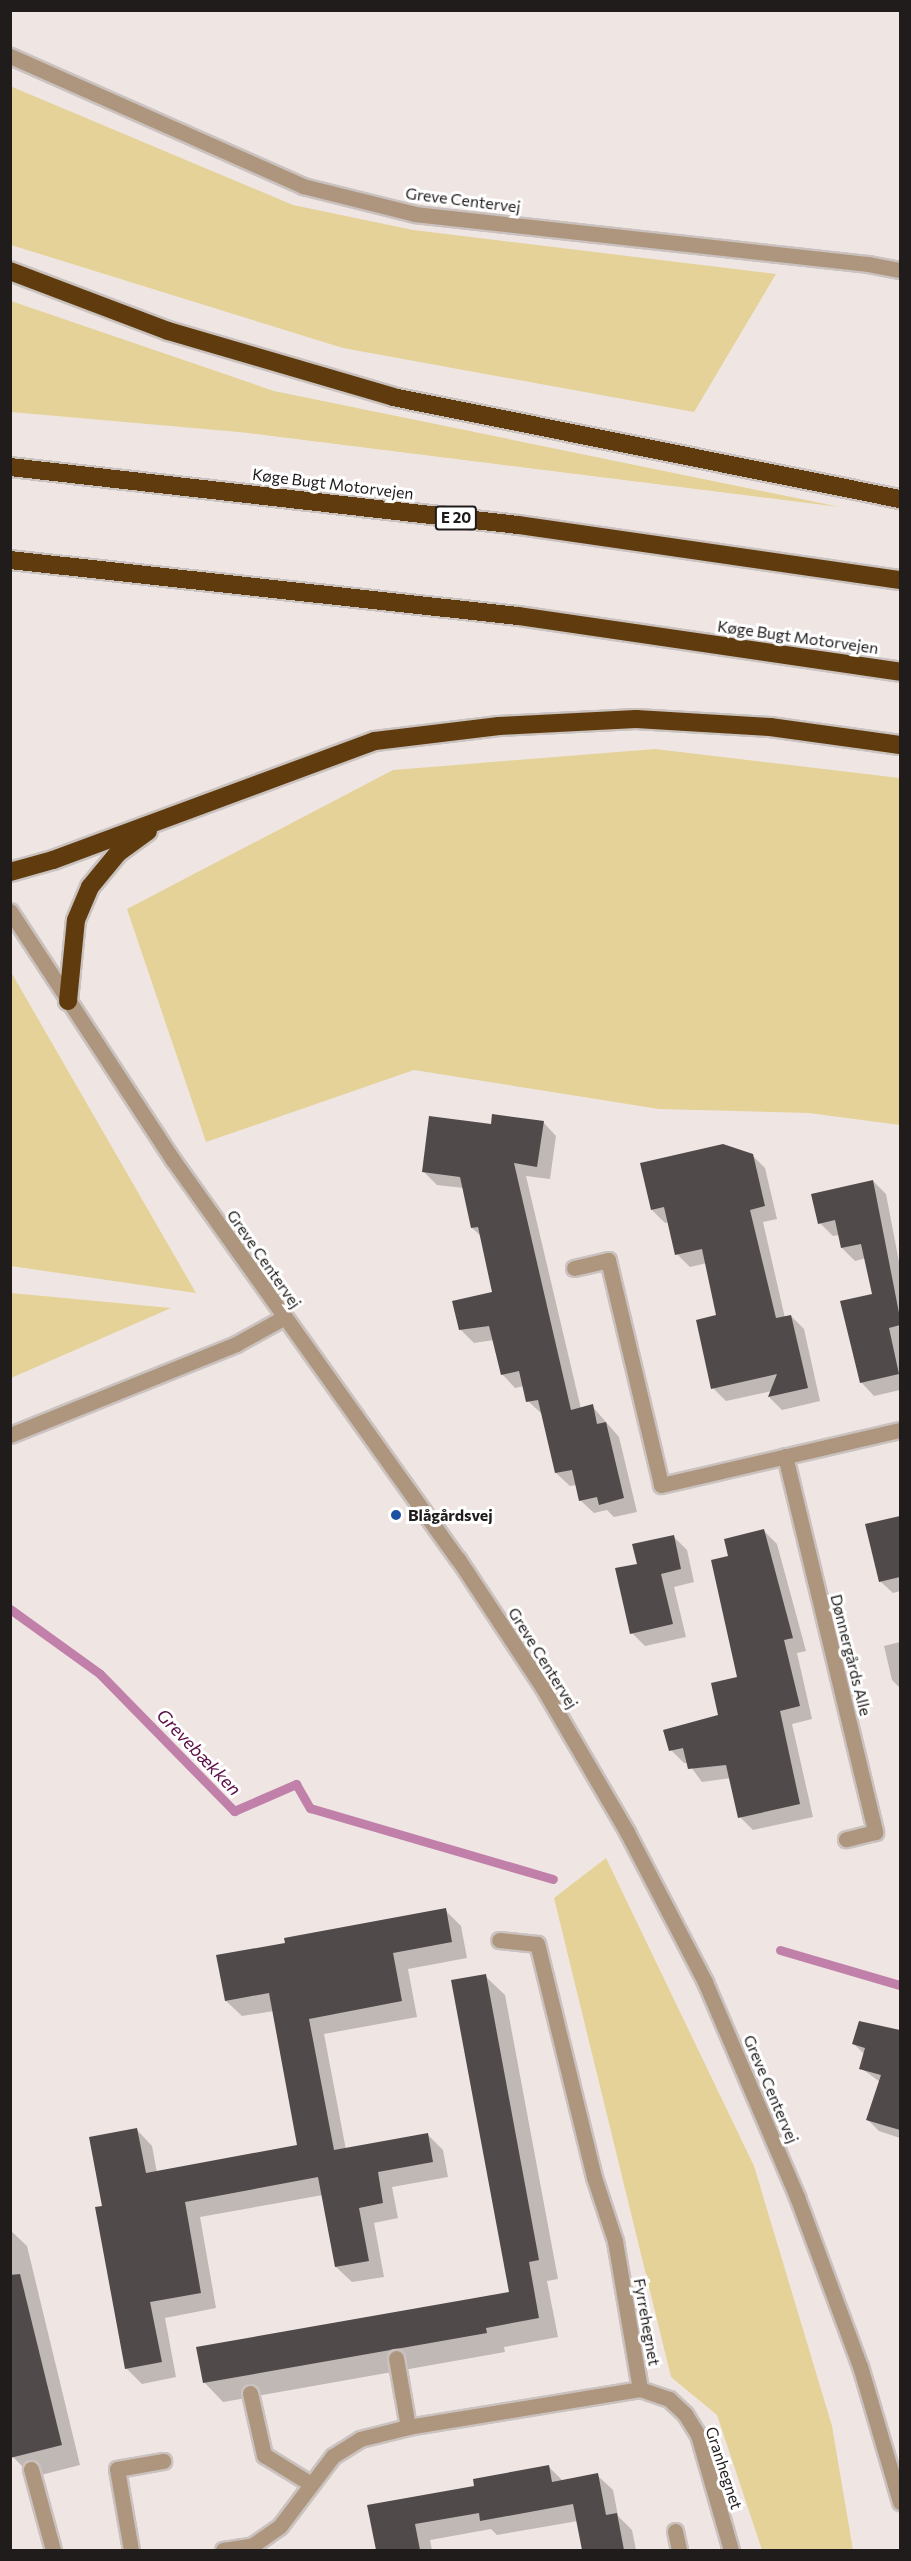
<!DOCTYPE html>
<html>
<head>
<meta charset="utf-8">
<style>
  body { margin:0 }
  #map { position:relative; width:911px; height:2561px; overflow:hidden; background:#efe6e3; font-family:Commissioner,sans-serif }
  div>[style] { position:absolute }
  .green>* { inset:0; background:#e4d298 }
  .shadow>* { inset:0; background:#0003 }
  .stream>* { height:9px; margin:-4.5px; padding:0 4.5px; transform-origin:4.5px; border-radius:4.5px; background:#c180a9 }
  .building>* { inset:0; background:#514a4b }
  .roads { filter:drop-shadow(2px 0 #cac2bf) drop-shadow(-2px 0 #cac2bf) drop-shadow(0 2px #cac2bf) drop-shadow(0 -2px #cac2bf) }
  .service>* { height:15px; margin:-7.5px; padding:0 7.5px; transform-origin:7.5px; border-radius:7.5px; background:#ae957e }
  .minor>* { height:15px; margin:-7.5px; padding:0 7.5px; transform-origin:7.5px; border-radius:7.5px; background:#ae957e }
  .tertiary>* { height:15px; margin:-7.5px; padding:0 7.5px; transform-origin:7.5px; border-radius:7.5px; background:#ae957e }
  .motorway>* { height:18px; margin:-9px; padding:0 9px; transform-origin:9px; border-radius:9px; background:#603b0e }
  .dots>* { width:16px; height:16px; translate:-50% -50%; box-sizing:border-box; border:3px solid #fff; border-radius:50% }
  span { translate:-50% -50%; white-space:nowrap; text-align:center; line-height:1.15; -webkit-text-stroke:6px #fff; paint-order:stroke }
  .shield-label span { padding:2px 4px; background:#fff; border:2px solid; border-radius:4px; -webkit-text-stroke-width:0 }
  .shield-label { font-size:15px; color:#201c1c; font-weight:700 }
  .street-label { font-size:16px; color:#201c1c }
  .poi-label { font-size:16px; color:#201c1c; font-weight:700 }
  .left { translate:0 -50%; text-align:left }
  .water-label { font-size:18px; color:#5c0d47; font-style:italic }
  .frame { position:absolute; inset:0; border:12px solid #201c1c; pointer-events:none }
</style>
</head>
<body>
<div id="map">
  <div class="green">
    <div style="clip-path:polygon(10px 86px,293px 205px,413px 230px,776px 274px,694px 412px,343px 348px,11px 245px)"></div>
    <div style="clip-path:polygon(11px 301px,274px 391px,840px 507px,239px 432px,11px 412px)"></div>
    <div style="clip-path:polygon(655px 749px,900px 778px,900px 1125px,809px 1113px,659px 1109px,414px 1070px,206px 1142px,127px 909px,393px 770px)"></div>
    <div style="clip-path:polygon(11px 972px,196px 1293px,11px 1266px)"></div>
    <div style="clip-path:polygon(10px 1293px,11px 1293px,171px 1308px,11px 1378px)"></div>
    <div style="clip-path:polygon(606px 1858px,754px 2166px,832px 2426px,853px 2550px,762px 2550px,717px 2415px,671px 2377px,554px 1898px)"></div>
  </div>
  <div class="shadow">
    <div style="clip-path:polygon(543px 1122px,556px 1136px,550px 1179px,526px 1176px,581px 1409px,592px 1406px,619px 1437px,637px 1512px,614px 1517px,607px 1510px,594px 1513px,580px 1500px,577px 1485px,570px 1486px,556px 1473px,543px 1415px,528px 1401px,524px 1386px,515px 1388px,502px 1374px,494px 1340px,474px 1343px,460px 1329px,494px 1293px,482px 1237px,472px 1228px,464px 1188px,437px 1185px,423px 1171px,492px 1125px)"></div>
    <div style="clip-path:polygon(752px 1155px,765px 1168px,777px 1219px,763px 1222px,785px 1318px,791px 1316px,804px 1329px,820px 1401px,782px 1410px,769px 1397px,772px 1391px,726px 1401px,713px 1388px,718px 1316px,707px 1263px,690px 1267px,677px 1254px,669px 1222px,665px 1223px,652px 1210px)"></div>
    <div style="clip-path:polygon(873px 1181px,886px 1194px,900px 1267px,900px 1390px,874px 1396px,861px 1382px,874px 1295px,866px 1258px,855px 1261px,842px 1248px,839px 1235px,833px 1236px,820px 1223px)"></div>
    <div style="clip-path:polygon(900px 1517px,900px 1591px,893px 1593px,880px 1581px,867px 1525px)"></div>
    <div style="clip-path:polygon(764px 1531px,777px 1544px,806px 1651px,797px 1653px,812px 1719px,792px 1724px,813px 1817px,753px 1830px,740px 1817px,731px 1778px,702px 1782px,688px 1763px,684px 1763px,671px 1750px,720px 1716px,739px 1678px,730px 1557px)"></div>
    <div style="clip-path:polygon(673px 1536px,687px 1550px,694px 1582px,674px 1587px,686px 1637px,645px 1646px,632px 1633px,639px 1565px)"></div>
    <div style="clip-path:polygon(900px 1642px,900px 1688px,892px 1680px,884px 1646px)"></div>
    <div style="clip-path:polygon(445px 1910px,461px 1926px,467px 1958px,408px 1969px,417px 2017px,324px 2034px,346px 2150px,428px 2135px,443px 2150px,448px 2177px,392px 2187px,398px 2218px,374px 2223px,384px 2277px,352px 2282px,336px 2267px,323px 2195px,200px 2217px,216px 2308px,165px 2318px,176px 2377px,142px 2384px,126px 2368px,104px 2207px,137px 2130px,152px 2146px,157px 2173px,299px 2147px,274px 2011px,242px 2016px,226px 2001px,286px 1944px)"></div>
    <div style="clip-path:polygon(485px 1976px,505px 1995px,558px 2279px,547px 2281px,558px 2337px,504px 2347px,505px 2352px,223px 2402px,204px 2382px,510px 2293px)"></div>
    <div style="clip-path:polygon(860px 2023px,900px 2033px,900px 2138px,879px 2131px,867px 2119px,880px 2082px,861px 2068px,865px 2055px,853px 2043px)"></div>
    <div style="clip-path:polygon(10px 2230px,27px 2246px,80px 2465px,33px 2477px,13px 2457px,10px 2447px)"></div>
    <div style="clip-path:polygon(549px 2467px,563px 2481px,597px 2475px,613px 2490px,618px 2516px,632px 2530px,636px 2550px,583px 2550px,578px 2521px,497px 2535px,491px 2529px,430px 2540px,432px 2550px,377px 2550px,369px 2506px,476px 2487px)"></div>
  </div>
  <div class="stream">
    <div style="left:10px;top:1609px;width:111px;rotate:35.8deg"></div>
    <div style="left:100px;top:1674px;width:192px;rotate:45.6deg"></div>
    <div style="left:234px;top:1811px;width:68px;rotate:-23.5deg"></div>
    <div style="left:296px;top:1784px;width:28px;rotate:60deg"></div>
    <div style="left:310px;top:1808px;width:253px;rotate:16.3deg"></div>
    <div style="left:780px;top:1950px;width:125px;rotate:16.3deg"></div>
  </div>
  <div class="building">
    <div style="clip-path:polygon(492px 1114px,544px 1121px,537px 1167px,514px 1163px,571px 1410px,593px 1404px,597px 1424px,606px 1422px,624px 1498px,599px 1505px,597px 1497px,579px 1501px,572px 1470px,555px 1473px,538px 1400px,526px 1402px,519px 1371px,501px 1375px,489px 1326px,459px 1330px,452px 1301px,492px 1292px,478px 1227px,471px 1228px,460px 1177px,422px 1172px,429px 1116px,491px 1124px)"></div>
    <div style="clip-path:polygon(723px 1144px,753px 1154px,765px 1206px,750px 1210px,776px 1318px,791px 1315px,808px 1388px,768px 1397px,777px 1374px,711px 1389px,696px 1320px,716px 1315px,702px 1249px,675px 1255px,664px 1207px,651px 1210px,640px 1163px)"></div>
    <div style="clip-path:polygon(873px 1180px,900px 1318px,900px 1325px,889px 1328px,899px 1374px,860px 1383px,840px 1301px,872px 1294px,861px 1244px,841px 1248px,835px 1220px,818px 1224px,811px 1194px)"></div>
    <div style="clip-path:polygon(900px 1516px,900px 1577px,879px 1582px,865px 1524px)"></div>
    <div style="clip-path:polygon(764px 1529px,793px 1638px,784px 1640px,800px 1706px,780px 1711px,800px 1804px,738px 1818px,726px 1765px,688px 1769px,683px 1748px,669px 1751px,663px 1730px,718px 1715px,711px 1683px,737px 1677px,711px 1560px,728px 1556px,724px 1539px)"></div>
    <div style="clip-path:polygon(674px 1535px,681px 1569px,661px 1574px,673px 1624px,630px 1634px,615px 1568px,637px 1564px,632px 1544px)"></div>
    <div style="clip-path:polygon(446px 1908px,452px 1942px,393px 1953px,402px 2001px,309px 2019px,334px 2150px,428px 2133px,433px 2162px,378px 2172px,383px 2203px,359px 2208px,369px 2261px,335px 2267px,318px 2177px,185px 2202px,201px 2293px,150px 2302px,162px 2362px,125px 2369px,95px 2207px,102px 2206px,89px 2137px,137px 2128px,146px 2173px,297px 2145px,269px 1993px,225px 2001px,216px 1955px,285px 1943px,284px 1938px)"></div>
    <div style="clip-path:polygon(486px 1974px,539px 2260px,529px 2262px,539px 2318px,486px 2328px,487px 2333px,203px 2383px,196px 2347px,509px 2292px,451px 1980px)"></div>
    <div style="clip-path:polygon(859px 2021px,900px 2030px,900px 2130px,866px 2120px,881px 2075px,859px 2069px,865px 2048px,852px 2044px)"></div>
    <div style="clip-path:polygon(20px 2274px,62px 2445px,10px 2458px,10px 2275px)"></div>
    <div style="clip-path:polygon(549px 2465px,552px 2482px,598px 2473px,606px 2515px,617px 2513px,624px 2550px,582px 2550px,573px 2504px,480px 2521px,479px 2513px,415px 2524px,420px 2550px,376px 2550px,367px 2505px,474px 2486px,473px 2479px)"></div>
  </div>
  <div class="roads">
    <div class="service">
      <div style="left:868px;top:264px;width:33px;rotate:11deg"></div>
      <div style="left:396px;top:2358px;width:70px;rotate:80.1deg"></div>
      <div style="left:250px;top:2393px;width:64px;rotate:77.3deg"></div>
      <div style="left:264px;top:2455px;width:55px;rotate:31.7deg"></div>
      <div style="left:31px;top:2469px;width:84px;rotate:74.8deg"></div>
      <div style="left:131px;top:2550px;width:82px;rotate:-99.8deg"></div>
      <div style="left:117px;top:2469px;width:47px;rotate:-9.9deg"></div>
    </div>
    <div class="minor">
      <div style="left:10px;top:56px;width:321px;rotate:23.9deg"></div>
      <div style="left:303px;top:186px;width:115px;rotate:14deg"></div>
      <div style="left:415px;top:214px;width:456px;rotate:6.3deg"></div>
      <div style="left:574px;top:1268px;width:35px;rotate:-13deg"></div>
      <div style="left:608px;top:1260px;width:231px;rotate:76.7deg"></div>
      <div style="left:661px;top:1485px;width:245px;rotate:-13deg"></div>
      <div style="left:785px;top:1456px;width:387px;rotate:76.5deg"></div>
      <div style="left:875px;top:1832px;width:30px;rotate:166deg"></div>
      <div style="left:640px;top:2389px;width:31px;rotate:19deg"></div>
      <div style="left:669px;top:2399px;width:22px;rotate:43deg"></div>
      <div style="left:685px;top:2414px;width:25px;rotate:58deg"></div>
      <div style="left:698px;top:2435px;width:120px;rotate:74deg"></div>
      <div style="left:675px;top:2531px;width:19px;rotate:78deg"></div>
      <div style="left:223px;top:2550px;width:30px;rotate:-9deg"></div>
      <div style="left:253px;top:2545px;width:33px;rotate:-35deg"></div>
      <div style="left:280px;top:2526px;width:88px;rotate:-52.9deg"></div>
      <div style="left:333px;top:2456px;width:32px;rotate:-32deg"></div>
      <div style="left:360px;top:2439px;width:49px;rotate:-14deg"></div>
      <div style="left:408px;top:2427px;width:235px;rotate:-9.3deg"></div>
      <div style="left:640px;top:2389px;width:150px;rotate:-99.6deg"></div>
      <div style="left:615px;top:2241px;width:67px;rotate:-108.2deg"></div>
      <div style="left:594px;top:2177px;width:240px;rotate:-103.7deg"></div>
      <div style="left:537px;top:1944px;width:38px;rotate:-174deg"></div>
    </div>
    <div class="tertiary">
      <div style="left:10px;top:911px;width:298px;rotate:56.8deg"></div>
      <div style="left:173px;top:1160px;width:490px;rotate:54.5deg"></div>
      <div style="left:458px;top:1559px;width:154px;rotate:56.6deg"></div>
      <div style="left:543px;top:1688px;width:167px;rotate:59.7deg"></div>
      <div style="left:627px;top:1832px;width:169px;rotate:62.5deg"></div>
      <div style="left:705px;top:1982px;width:234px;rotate:66.8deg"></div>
      <div style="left:797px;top:2197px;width:180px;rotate:69.6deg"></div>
      <div style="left:860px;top:2366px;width:142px;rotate:73.6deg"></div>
      <div style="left:10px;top:1435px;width:244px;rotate:-21.9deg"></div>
      <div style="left:236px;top:1344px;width:54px;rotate:-29deg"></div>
    </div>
    <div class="motorway">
      <div style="left:10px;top:271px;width:169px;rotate:20.8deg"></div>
      <div style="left:168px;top:331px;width:234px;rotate:16.3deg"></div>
      <div style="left:393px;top:397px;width:517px;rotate:11.38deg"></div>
      <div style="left:10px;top:467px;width:511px;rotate:6.51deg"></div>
      <div style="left:518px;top:525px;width:386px;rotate:8.2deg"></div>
      <div style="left:10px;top:560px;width:511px;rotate:6.29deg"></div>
      <div style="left:518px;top:616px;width:386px;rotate:8.3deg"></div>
      <div style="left:10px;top:872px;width:45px;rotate:-15.6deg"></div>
      <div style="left:53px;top:860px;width:343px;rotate:-20.3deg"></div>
      <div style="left:375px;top:741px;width:125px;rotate:-6.9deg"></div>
      <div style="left:499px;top:726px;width:137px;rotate:-2.9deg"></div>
      <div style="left:636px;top:719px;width:134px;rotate:3.4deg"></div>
      <div style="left:770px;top:727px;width:131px;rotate:7.9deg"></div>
      <div style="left:68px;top:1001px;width:81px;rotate:-84.4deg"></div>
      <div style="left:76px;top:920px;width:36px;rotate:-67deg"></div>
      <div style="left:90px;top:887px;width:44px;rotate:-50.5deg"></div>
      <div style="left:118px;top:853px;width:37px;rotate:-36deg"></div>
    </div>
  </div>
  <div class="dots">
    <div style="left:396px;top:1515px;background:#1b52a3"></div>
  </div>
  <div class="shield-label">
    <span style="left:456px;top:518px">E 20</span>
  </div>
  <div class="street-label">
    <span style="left:463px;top:200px;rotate:7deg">Greve Centervej</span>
    <span style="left:333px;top:484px;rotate:7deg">Køge Bugt Motorvejen</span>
    <span style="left:798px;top:637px;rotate:8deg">Køge Bugt Motorvejen</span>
    <span style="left:264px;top:1259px;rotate:55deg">Greve Centervej</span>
    <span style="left:851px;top:1655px;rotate:76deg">Dønnergårds Alle</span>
    <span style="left:543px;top:1658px;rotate:58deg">Greve Centervej</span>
    <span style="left:771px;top:2089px;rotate:67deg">Greve Centervej</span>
    <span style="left:647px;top:2322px;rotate:80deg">Fyrrehegnet</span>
    <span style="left:724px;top:2468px;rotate:72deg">Granhegnet</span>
  </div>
  <div class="poi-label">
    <span class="left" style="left:408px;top:1515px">Blågårdsvej</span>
  </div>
  <div class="water-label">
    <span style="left:199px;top:1752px;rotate:46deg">Grevebækken</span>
  </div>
  <div class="frame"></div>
</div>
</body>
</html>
